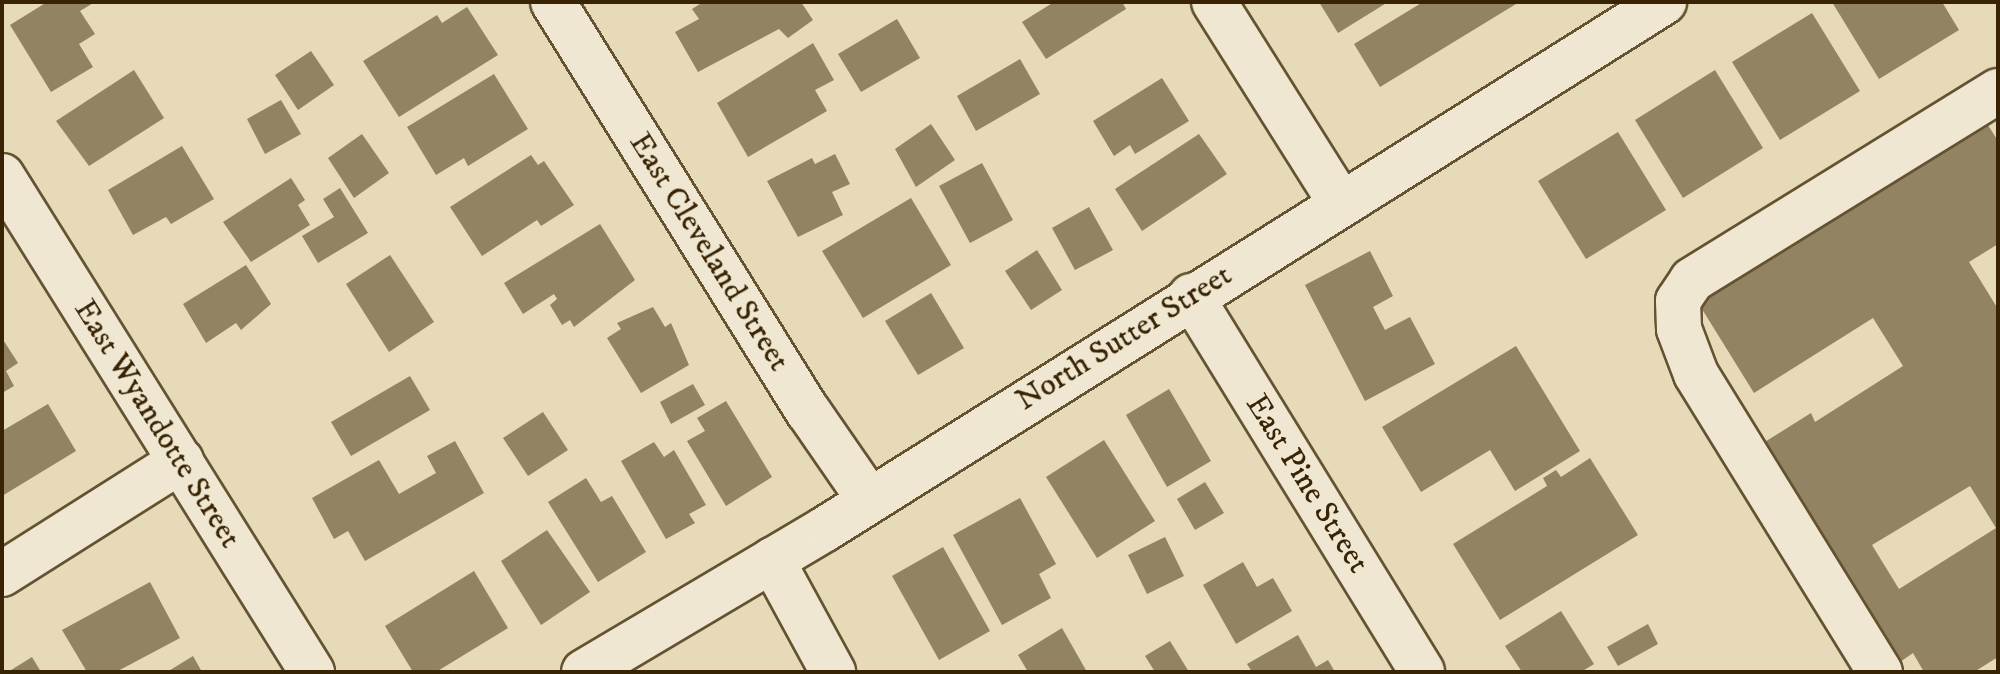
<!DOCTYPE html>
<html>
<head>
<meta charset="utf-8">
<style>
  body { margin:0 }
  #map { position:relative; width:2000px; height:674px; overflow:hidden; background:#e6dab8; font-family:"IM FELL DW Pica",serif }
  div>[style] { position:absolute }
  .building>* { inset:0; background:#928362 }
  .roads { filter:drop-shadow(2px 0 #645231) drop-shadow(-2px 0 #645231) drop-shadow(0 2px #645231) drop-shadow(0 -2px #645231) }
  .minor>* { height:44px; margin:-22px; padding:0 22px; transform-origin:22px; border-radius:22px; background:#efe7d1 }
  span { translate:-50% -50%; white-space:nowrap; text-align:center; line-height:1.15; -webkit-text-stroke:6px #efe7d1; paint-order:stroke }
  .street-label { font-size:32px; color:#382404 }
  .frame { position:absolute; inset:0; border:4px solid #382404; pointer-events:none }
</style>
</head>
<body>
<div id="map">
  <div class="building">
    <div style="clip-path:polygon(47px 2px,95px 2px,80px 11px,95px 34px,79px 44px,93px 67px,51px 92px,10px 25px)"></div>
    <div style="clip-path:polygon(703px 2px,801px 2px,813px 20px,788px 38px,779px 29px,698px 72px,675px 32px,699px 19px,692px 9px)"></div>
    <div style="clip-path:polygon(1054px 2px,1122px 2px,1126px 9px,1046px 59px,1022px 22px)"></div>
    <div style="clip-path:polygon(1319px 2px,1388px 2px,1338px 33px)"></div>
    <div style="clip-path:polygon(1423px 2px,1516px 4px,1380px 87px,1354px 44px)"></div>
    <div style="clip-path:polygon(1832px 2px,1942px 2px,1959px 30px,1879px 79px)"></div>
    <div style="clip-path:polygon(467px 7px,498px 55px,399px 117px,363px 61px,437px 15px,442px 23px)"></div>
    <div style="clip-path:polygon(1812px 13px,1860px 91px,1780px 140px,1732px 62px)"></div>
    <div style="clip-path:polygon(897px 19px,920px 58px,861px 92px,838px 54px)"></div>
    <div style="clip-path:polygon(813px 43px,834px 80px,815px 90px,827px 111px,748px 157px,717px 103px)"></div>
    <div style="clip-path:polygon(311px 51px,334px 85px,298px 110px,275px 75px)"></div>
    <div style="clip-path:polygon(1020px 59px,1040px 94px,976px 131px,957px 96px)"></div>
    <div style="clip-path:polygon(134px 70px,164px 118px,89px 166px,56px 121px)"></div>
    <div style="clip-path:polygon(1715px 70px,1763px 148px,1683px 198px,1635px 120px)"></div>
    <div style="clip-path:polygon(494px 74px,528px 129px,468px 166px,464px 158px,436px 175px,407px 127px)"></div>
    <div style="clip-path:polygon(1162px 78px,1189px 121px,1135px 154px,1130px 145px,1114px 156px,1093px 121px)"></div>
    <div style="clip-path:polygon(281px 100px,301px 134px,265px 154px,247px 119px)"></div>
    <div style="clip-path:polygon(evenodd,1986px 122px,1998px 141px,1998px 244px,1969px 262px,1998px 309px,1998px 657px,1974px 672px,1924px 672px,1913px 653px,1900px 662px,1763px 443px,1811px 413px,1815px 422px,1903px 366px,1873px 318px,1754px 393px,1697px 301px,1986px 122px,1970px 486px,1996px 528px,1899px 589px,1872px 545px,1970px 486px)"></div>
    <div style="clip-path:polygon(931px 124px,955px 160px,916px 187px,895px 149px)"></div>
    <div style="clip-path:polygon(1618px 132px,1666px 210px,1586px 259px,1538px 181px)"></div>
    <div style="clip-path:polygon(362px 134px,389px 173px,354px 198px,328px 158px)"></div>
    <div style="clip-path:polygon(1199px 134px,1227px 174px,1142px 231px,1115px 189px)"></div>
    <div style="clip-path:polygon(182px 146px,214px 199px,171px 224px,166px 217px,133px 235px,108px 190px)"></div>
    <div style="clip-path:polygon(835px 154px,850px 184px,832px 192px,843px 215px,798px 237px,767px 181px,812px 158px,815px 164px)"></div>
    <div style="clip-path:polygon(531px 155px,538px 165px,544px 161px,574px 205px,541px 226px,537px 220px,482px 256px,450px 207px)"></div>
    <div style="clip-path:polygon(982px 163px,1013px 220px,970px 243px,939px 186px)"></div>
    <div style="clip-path:polygon(291px 178px,305px 200px,298px 205px,310px 225px,251px 262px,223px 222px)"></div>
    <div style="clip-path:polygon(340px 188px,368px 233px,318px 263px,302px 236px,334px 217px,323px 199px)"></div>
    <div style="clip-path:polygon(911px 198px,951px 265px,863px 318px,822px 251px)"></div>
    <div style="clip-path:polygon(1089px 207px,1113px 250px,1075px 270px,1052px 228px)"></div>
    <div style="clip-path:polygon(600px 224px,635px 280px,574px 327px,570px 320px,562px 325px,550px 305px,557px 299px,554px 294px,523px 314px,504px 283px)"></div>
    <div style="clip-path:polygon(1037px 250px,1062px 290px,1031px 310px,1005px 271px)"></div>
    <div style="clip-path:polygon(1370px 251px,1393px 296px,1373px 307px,1385px 330px,1410px 317px,1435px 364px,1365px 401px,1305px 285px)"></div>
    <div style="clip-path:polygon(390px 255px,434px 322px,389px 352px,346px 284px)"></div>
    <div style="clip-path:polygon(246px 265px,271px 304px,241px 330px,236px 323px,206px 343px,183px 304px)"></div>
    <div style="clip-path:polygon(931px 293px,964px 348px,918px 375px,885px 321px)"></div>
    <div style="clip-path:polygon(653px 307px,665px 327px,671px 323px,689px 365px,641px 393px,607px 338px,621px 329px,617px 323px)"></div>
    <div style="clip-path:polygon(2px 338px,18px 363px,6px 371px,14px 386px,2px 393px)"></div>
    <div style="clip-path:polygon(1516px 346px,1580px 451px,1515px 491px,1490px 450px,1421px 492px,1382px 427px)"></div>
    <div style="clip-path:polygon(410px 376px,430px 410px,351px 456px,331px 422px)"></div>
    <div style="clip-path:polygon(693px 384px,705px 405px,671px 424px,660px 402px)"></div>
    <div style="clip-path:polygon(1169px 389px,1211px 461px,1167px 487px,1126px 415px)"></div>
    <div style="clip-path:polygon(726px 401px,772px 477px,726px 506px,687px 441px,705px 431px,697px 418px)"></div>
    <div style="clip-path:polygon(48px 404px,76px 451px,2px 496px,2px 431px)"></div>
    <div style="clip-path:polygon(543px 412px,568px 450px,528px 476px,503px 438px)"></div>
    <div style="clip-path:polygon(1104px 440px,1155px 521px,1097px 558px,1046px 477px)"></div>
    <div style="clip-path:polygon(455px 441px,484px 493px,365px 561px,348px 531px,334px 539px,312px 498px,379px 460px,399px 494px,436px 473px,427px 456px)"></div>
    <div style="clip-path:polygon(654px 442px,664px 457px,674px 450px,706px 505px,689px 514px,695px 523px,666px 539px,621px 461px)"></div>
    <div style="clip-path:polygon(1590px 458px,1638px 535px,1500px 620px,1453px 544px,1547px 486px,1543px 478px,1556px 470px,1561px 477px)"></div>
    <div style="clip-path:polygon(586px 478px,601px 502px,612px 496px,646px 552px,598px 582px,548px 502px)"></div>
    <div style="clip-path:polygon(1205px 482px,1224px 513px,1195px 530px,1177px 499px)"></div>
    <div style="clip-path:polygon(1020px 498px,1056px 564px,1039px 574px,1051px 598px,1002px 625px,953px 535px)"></div>
    <div style="clip-path:polygon(547px 530px,590px 592px,541px 625px,501px 561px)"></div>
    <div style="clip-path:polygon(1165px 537px,1184px 576px,1147px 594px,1128px 555px)"></div>
    <div style="clip-path:polygon(943px 547px,990px 631px,939px 660px,892px 576px)"></div>
    <div style="clip-path:polygon(1243px 562px,1257px 587px,1273px 578px,1292px 611px,1236px 644px,1203px 585px)"></div>
    <div style="clip-path:polygon(474px 571px,508px 628px,436px 672px,413px 672px,385px 626px)"></div>
    <div style="clip-path:polygon(150px 582px,180px 638px,116px 672px,87px 672px,62px 630px)"></div>
    <div style="clip-path:polygon(1561px 611px,1594px 664px,1581px 672px,1522px 672px,1505px 646px)"></div>
    <div style="clip-path:polygon(1648px 624px,1658px 644px,1618px 666px,1607px 647px)"></div>
    <div style="clip-path:polygon(1062px 628px,1087px 672px,1028px 672px,1018px 655px)"></div>
    <div style="clip-path:polygon(1298px 635px,1316px 667px,1328px 660px,1335px 672px,1252px 672px,1247px 664px)"></div>
    <div style="clip-path:polygon(1170px 641px,1189px 672px,1155px 672px,1145px 656px)"></div>
    <div style="clip-path:polygon(193px 656px,202px 672px,167px 672px)"></div>
    <div style="clip-path:polygon(32px 657px,41px 672px,8px 672px)"></div>
  </div>
  <div class="roads">
    <div class="minor">
      <div style="left:553px;top:2px;width:482px;rotate:58.1deg"></div>
      <div style="left:808px;top:411px;width:106px;rotate:55.4deg"></div>
      <div style="left:1214px;top:2px;width:239px;rotate:57.8deg"></div>
      <div style="left:2px;top:176px;width:585px;rotate:57.99deg"></div>
      <div style="left:1191px;top:296px;width:441px;rotate:58.4deg"></div>
      <div style="left:772px;top:560px;width:128px;rotate:61.4deg"></div>
      <div style="left:2px;top:574px;width:212px;rotate:-32.3deg"></div>
      <div style="left:584px;top:672px;width:280px;rotate:-30.7deg"></div>
      <div style="left:825px;top:529px;width:991px;rotate:-32.13deg"></div>
      <div style="left:1880px;top:672px;width:350px;rotate:-121.7deg"></div>
      <div style="left:1696px;top:374px;width:48px;rotate:-110.7deg"></div>
      <div style="left:1679px;top:329px;width:28px;rotate:-92deg"></div>
      <div style="left:1678px;top:301px;width:25px;rotate:-56deg"></div>
      <div style="left:1692px;top:280px;width:360px;rotate:-31.7deg"></div>
    </div>
  </div>
  <div class="street-label">
    <span style="left:709px;top:252px;rotate:58deg">East Cleveland Street</span>
    <span style="left:1124px;top:338px;rotate:-32deg">North Sutter Street</span>
    <span style="left:157px;top:424px;rotate:58deg">East Wyandotte Street</span>
    <span style="left:1307px;top:484px;rotate:58deg">East Pine Street</span>
  </div>
  <div class="frame"></div>
</div>
</body>
</html>
